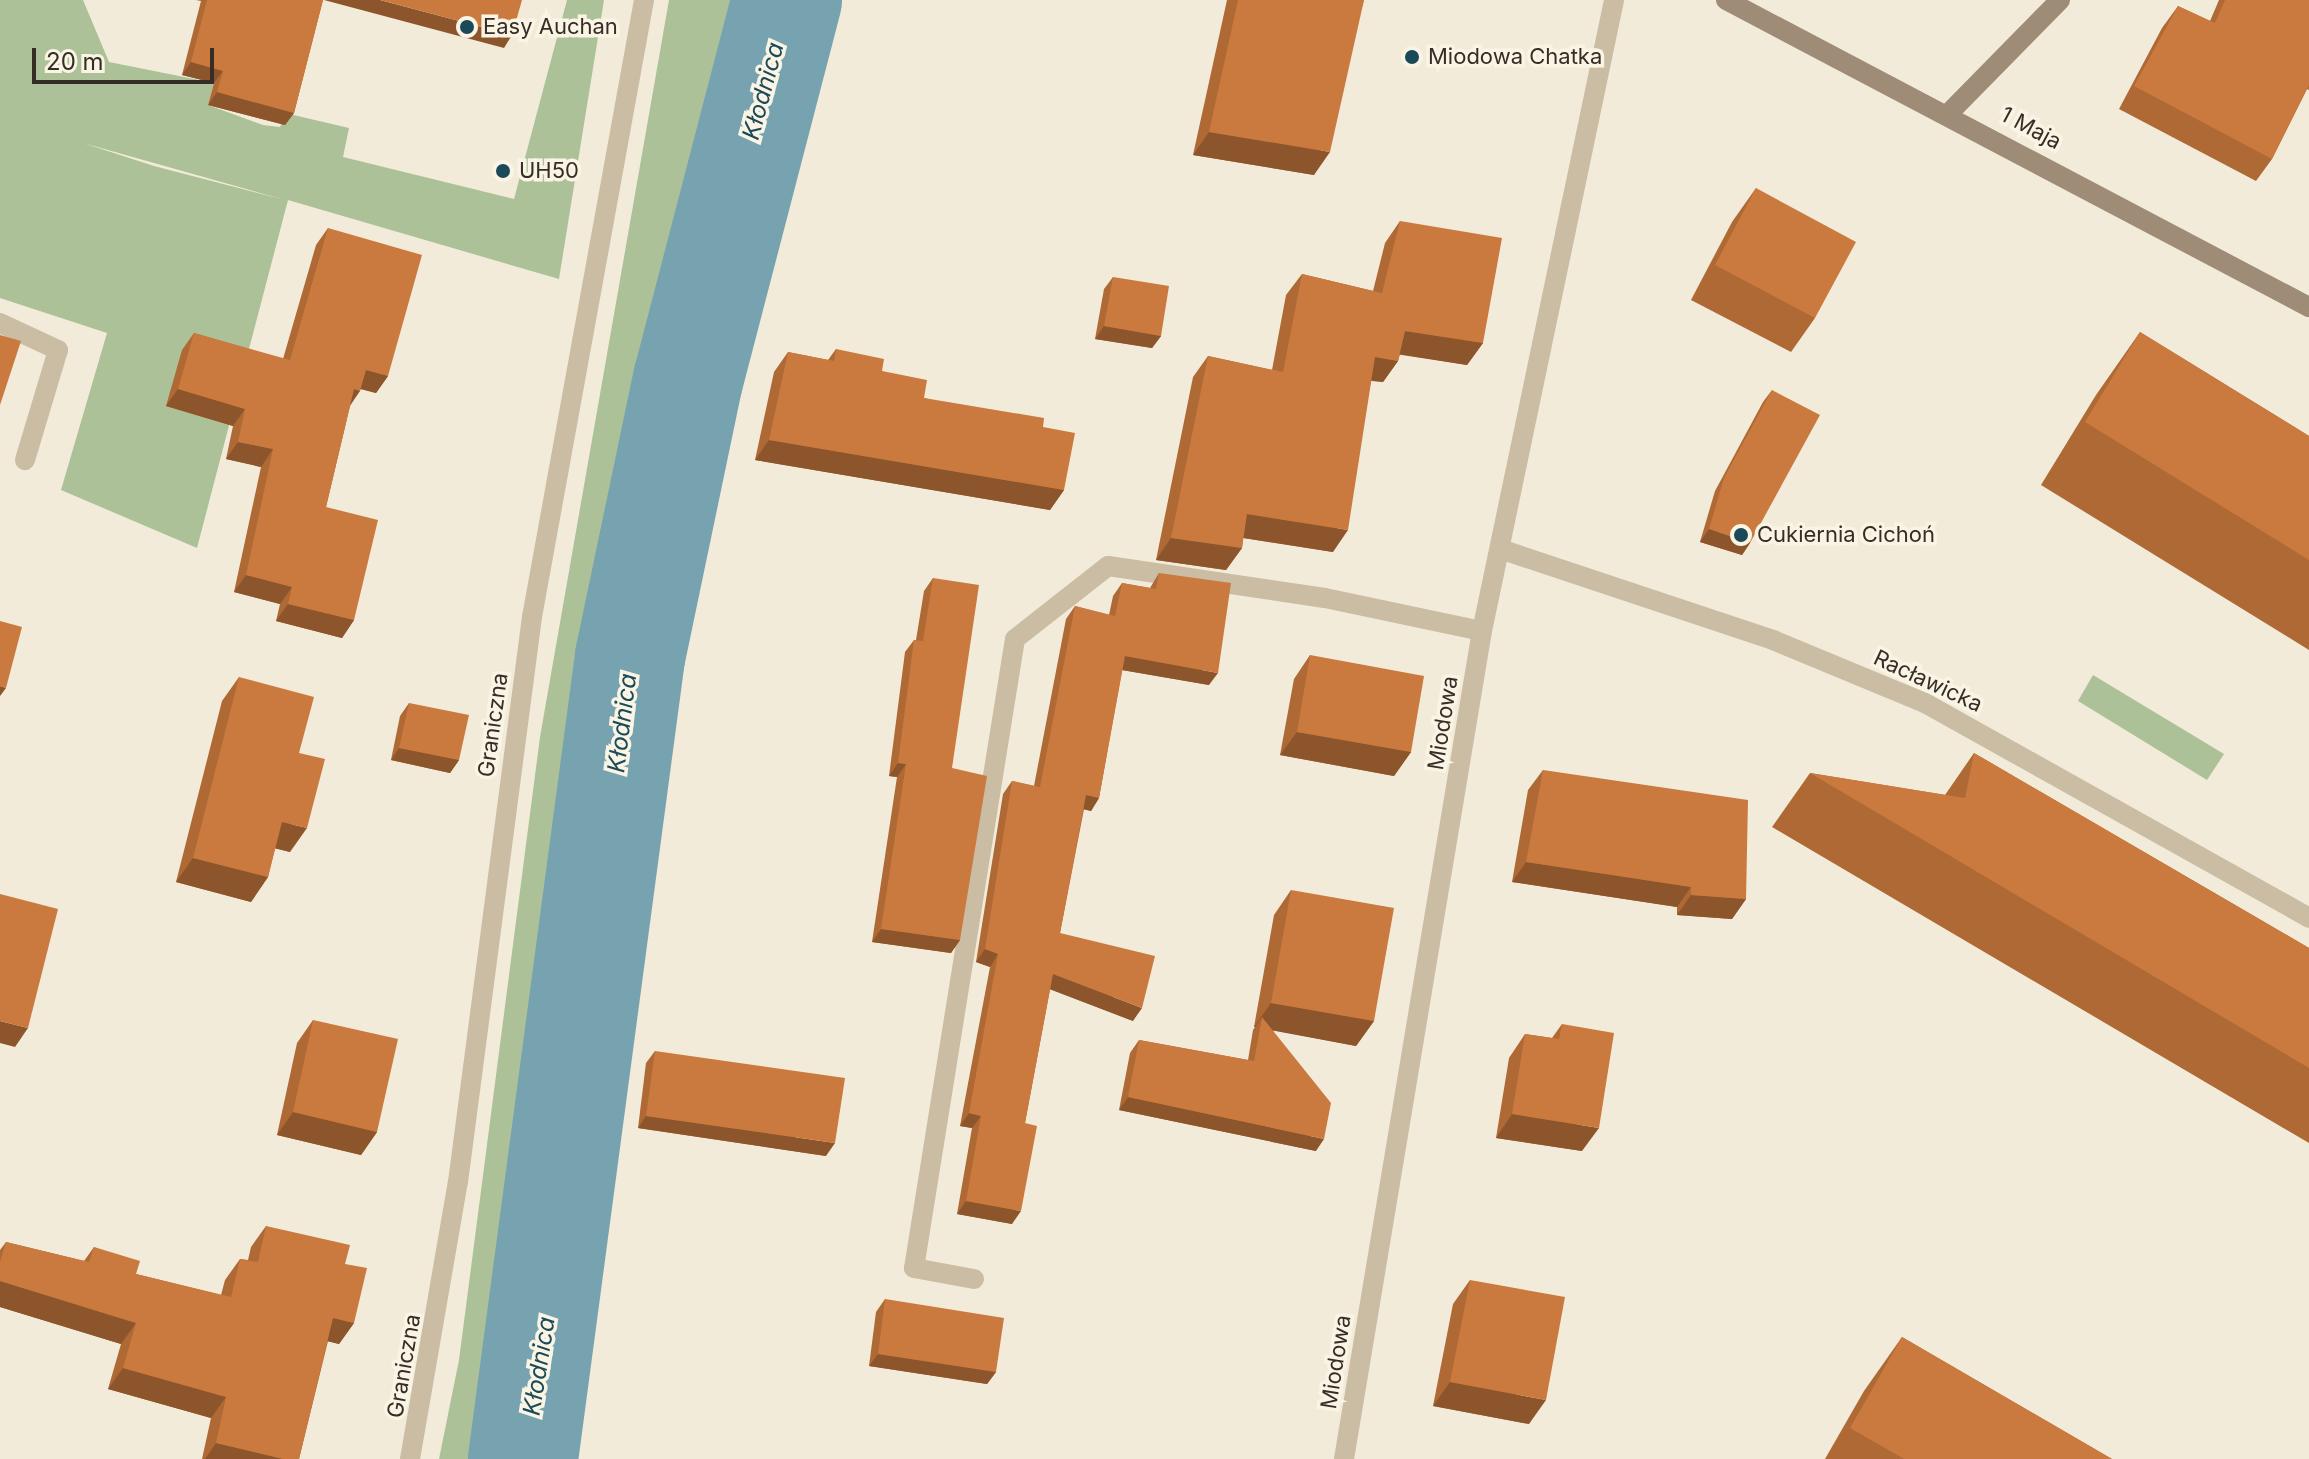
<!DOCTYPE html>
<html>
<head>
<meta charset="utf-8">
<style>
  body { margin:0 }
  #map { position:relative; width:2309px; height:1459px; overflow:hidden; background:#f2ebd9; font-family:Inter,sans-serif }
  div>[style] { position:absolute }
  .green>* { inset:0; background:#acc198 }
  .river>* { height:110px; margin:-55px; padding:0 55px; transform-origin:55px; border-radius:55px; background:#77a3b0 }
  .lane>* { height:20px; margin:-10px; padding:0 10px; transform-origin:10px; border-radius:10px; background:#cabda4 }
  .street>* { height:20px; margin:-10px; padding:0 10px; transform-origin:10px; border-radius:10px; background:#cabda4 }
  .secondary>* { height:20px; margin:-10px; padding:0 10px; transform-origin:10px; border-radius:10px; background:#9e8c76 }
  .wall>* { inset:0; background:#ae6935 }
  .shaded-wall>* { inset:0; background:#8d552b }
  .building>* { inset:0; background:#ca7a3e }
  .dots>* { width:22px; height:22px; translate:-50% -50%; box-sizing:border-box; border:4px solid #faf4e5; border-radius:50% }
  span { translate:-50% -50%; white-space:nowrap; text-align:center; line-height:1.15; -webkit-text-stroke:7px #faf4e5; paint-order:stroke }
  .poi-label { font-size:22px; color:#362e26 }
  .left { translate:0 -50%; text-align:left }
  .street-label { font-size:22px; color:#362e26 }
  .water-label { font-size:24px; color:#1a4958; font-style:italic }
  .scale { position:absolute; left:32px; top:48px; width:182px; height:36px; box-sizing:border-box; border:4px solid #362e26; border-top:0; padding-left:10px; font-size:24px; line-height:28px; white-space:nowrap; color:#362e26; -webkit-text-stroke:6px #faf4e5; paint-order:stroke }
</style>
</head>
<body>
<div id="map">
  <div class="green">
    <div style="clip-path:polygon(evenodd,0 0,83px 0,109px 62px,214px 83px,208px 105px,263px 125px,280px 127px,285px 113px,349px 128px,343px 157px,514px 199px,567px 0,604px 0,559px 279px,288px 200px,197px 548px,61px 490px,107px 333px,0 298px,0 0,83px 143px,285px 200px,154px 166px,83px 143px)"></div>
    <div style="clip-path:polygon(669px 0,779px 0,622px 656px,512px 1459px,439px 1459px,459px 1360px,540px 737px)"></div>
    <div style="clip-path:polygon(2093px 675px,2224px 754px,2207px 780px,2078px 701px)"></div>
  </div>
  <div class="river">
    <div style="left:523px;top:1459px;width:809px;rotate:-82.4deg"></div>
    <div style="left:630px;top:657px;width:283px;rotate:-78.2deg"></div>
    <div style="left:688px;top:380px;width:393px;rotate:-75.4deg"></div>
  </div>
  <div class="lane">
    <div style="left:0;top:323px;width:64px;rotate:25deg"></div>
    <div style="left:58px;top:350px;width:115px;rotate:106.7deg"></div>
    <div style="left:974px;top:1279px;width:61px;rotate:-169.6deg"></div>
    <div style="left:914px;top:1268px;width:637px;rotate:-80.88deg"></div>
    <div style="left:1015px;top:639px;width:118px;rotate:-38.1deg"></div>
    <div style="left:1108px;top:566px;width:219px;rotate:8.4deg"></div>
    <div style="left:1325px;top:598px;width:160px;rotate:11.9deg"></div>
  </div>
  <div class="street">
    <div style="left:1500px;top:549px;width:288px;rotate:18.4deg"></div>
    <div style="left:1773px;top:640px;width:165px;rotate:22.5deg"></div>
    <div style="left:1925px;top:703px;width:440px;rotate:29.2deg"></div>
    <div style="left:410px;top:1459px;width:281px;rotate:-80.2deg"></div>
    <div style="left:458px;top:1182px;width:570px;rotate:-82.54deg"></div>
    <div style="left:532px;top:617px;width:627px;rotate:-79.71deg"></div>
    <div style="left:1344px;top:1459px;width:839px;rotate:-80.54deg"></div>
    <div style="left:1482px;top:631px;width:645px;rotate:-78.18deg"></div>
  </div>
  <div class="secondary">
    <div style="left:1726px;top:0;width:659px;rotate:27.77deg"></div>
    <div style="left:1950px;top:112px;width:157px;rotate:-45.5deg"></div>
  </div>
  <div class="wall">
    <div style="clip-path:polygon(196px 0,323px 0,294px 113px,285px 125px,208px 105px,214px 83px,182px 75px,201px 1px)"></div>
    <div style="clip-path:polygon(1227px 0,1364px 0,1314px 175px,1193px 155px)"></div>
    <div style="clip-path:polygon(2219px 0,2309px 0,2309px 90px,2307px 89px,2272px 159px,2256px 181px,2119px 109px,2162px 28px,2178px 6px,2210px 21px)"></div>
    <div style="clip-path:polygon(1756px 188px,1815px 318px,1791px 352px,1691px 300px,1732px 222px)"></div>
    <div style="clip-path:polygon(1400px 221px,1483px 343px,1467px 365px,1400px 354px,1398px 361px,1383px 382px,1371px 381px,1333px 552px,1243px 538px,1242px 548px,1226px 570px,1156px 560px,1193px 377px,1208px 356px,1272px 370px,1286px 295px,1302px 274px,1373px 291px,1385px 243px)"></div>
    <div style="clip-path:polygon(328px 228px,388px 376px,376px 393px,361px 389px,350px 406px,326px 507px,354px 620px,342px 638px,276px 621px,280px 604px,234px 592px,261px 467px,226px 459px,233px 426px,166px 406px,182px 350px,194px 333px,283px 359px,316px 245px)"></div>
    <div style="clip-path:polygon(1113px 277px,1161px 336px,1152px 348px,1095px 339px,1104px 289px)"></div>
    <div style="clip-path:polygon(2140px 332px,2309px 436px,2309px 650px,2041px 485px,2096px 395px)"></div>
    <div style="clip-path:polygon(836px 349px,882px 371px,924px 398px,1043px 427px,1064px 490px,1050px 510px,755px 460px,774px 372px,788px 352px,828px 360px)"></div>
    <div style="clip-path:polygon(1772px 390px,1750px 543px,1742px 555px,1700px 542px,1715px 491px,1763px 402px)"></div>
    <div style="clip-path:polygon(1159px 573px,1209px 685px,1122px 670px,1099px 798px,1091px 811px,1084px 809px,1060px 933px,1133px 1021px,1050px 989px,1025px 1123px,1012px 1224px,957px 1214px,972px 1128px,960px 1126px,990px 967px,976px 962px,1003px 794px,1012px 781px,1034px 786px,1066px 619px,1075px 606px,1109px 615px,1113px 596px,1122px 583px,1150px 588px)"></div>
    <div style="clip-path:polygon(933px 578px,952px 768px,960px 940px,951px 953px,872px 942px,897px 777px,889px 776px,905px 652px,914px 640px,916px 640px,924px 591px)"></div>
    <div style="clip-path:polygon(1310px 655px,1411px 752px,1394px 776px,1280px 755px,1294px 679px)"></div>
    <div style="clip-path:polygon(239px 677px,299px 753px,290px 852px,275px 848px,268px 877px,251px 902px,176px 882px,222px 701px)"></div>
    <div style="clip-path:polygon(409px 703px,459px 760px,450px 773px,391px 760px,400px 716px)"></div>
    <div style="clip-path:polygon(1974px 753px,2309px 948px,2309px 1143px,1772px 827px,1810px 773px,1945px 795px)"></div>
    <div style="clip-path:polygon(1543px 770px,1746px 899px,1732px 919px,1677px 915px,1677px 907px,1512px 882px,1528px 790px)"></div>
    <div style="clip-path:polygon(1291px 890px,1374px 1021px,1356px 1046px,1273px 1030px,1316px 1151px,1119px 1110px,1130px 1053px,1139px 1040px,1248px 1060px,1253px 1030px,1255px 1027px,1254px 1027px,1274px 915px)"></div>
    <div style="clip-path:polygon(313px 1020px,377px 1132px,361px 1155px,277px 1135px,297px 1043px)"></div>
    <div style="clip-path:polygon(1562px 1024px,1582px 1151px,1496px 1138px,1509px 1058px,1525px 1034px,1552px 1038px)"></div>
    <div style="clip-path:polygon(655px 1051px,826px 1156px,638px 1128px,646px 1063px)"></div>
    <div style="clip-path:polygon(266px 1226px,345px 1264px,354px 1323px,339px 1344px,328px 1341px,299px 1459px,202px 1459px,211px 1418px,108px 1389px,121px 1344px,0 1307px,0 1250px,6px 1242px,84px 1261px,94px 1247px,136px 1274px,221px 1295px,225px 1280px,240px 1259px,248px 1260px,251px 1247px)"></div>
    <div style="clip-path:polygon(1470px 1280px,1529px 1424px,1433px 1406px,1453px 1304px)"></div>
    <div style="clip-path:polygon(885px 1299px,996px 1372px,987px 1384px,869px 1366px,876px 1312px)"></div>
    <div style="clip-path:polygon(1902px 1337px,2112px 1459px,1825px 1459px,1864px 1391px)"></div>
  </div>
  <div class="shaded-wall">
    <div style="clip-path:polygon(324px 0,380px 0,512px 35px,504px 48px)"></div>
    <div style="clip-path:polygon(191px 62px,223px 71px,214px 83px,182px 75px)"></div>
    <div style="clip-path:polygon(217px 92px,294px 113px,285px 125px,208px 105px)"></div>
    <div style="clip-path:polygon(1209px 132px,1330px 152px,1314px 175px,1193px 155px)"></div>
    <div style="clip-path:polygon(1104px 326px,1161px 336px,1152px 348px,1095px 339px)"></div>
    <div style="clip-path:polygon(1405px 331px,1483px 343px,1467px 365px,1389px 353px)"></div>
    <div style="clip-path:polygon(1375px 357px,1398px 361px,1383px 382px,1359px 379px)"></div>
    <div style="clip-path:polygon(366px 370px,388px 376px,376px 393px,353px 387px)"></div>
    <div style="clip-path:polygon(178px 389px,245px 409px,233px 426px,166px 406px)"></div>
    <div style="clip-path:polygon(354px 389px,360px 391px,348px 408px)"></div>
    <div style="clip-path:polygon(769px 440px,1064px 490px,1050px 510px,755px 460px)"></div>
    <div style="clip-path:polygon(238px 442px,273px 449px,261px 467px,226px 459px)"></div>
    <div style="clip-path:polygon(1247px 514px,1348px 530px,1333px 552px,1231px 536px)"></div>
    <div style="clip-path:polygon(1709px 529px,1750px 543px,1742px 555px,1700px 542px)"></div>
    <div style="clip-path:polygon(1171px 538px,1242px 548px,1226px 570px,1156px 560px)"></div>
    <div style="clip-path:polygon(246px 575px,292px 587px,280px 604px,234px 592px)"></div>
    <div style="clip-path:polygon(288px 604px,354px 620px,342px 638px,276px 621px)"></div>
    <div style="clip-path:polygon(1125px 656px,1218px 673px,1209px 685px,1116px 669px)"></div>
    <div style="clip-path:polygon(0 686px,6px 688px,0 696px)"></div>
    <div style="clip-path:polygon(1297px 732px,1411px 752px,1394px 776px,1280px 755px)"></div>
    <div style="clip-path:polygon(399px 748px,459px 760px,450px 773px,391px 760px)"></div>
    <div style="clip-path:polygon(898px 763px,906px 764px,897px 777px,889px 776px)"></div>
    <div style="clip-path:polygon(1086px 795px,1099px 798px,1091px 811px,1078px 808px)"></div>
    <div style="clip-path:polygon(282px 822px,307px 828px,290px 852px,265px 846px)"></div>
    <div style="clip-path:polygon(193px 858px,268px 877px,251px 902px,176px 882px)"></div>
    <div style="clip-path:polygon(1526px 862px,1691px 887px,1677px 907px,1512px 882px)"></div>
    <div style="clip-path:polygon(1691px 895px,1746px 899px,1732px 919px,1677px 915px)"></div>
    <div style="clip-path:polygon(881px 929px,960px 940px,951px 953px,872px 942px)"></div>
    <div style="clip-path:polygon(985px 949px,998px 954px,990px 967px,976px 962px)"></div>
    <div style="clip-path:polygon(1053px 974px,1142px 1008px,1133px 1021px,1044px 987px)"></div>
    <div style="clip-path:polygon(1271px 1003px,1374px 1021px,1356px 1046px,1260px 1028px,1262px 1017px,1255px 1027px,1254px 1027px)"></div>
    <div style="clip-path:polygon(0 1021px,28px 1028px,15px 1047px,0 1043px)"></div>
    <div style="clip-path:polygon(1128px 1097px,1324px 1139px,1316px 1151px,1119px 1110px)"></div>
    <div style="clip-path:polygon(293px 1112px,377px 1132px,361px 1155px,277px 1135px)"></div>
    <div style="clip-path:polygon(969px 1113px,981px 1116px,972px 1128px,960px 1126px)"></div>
    <div style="clip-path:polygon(1512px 1114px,1599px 1128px,1582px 1151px,1496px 1138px)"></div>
    <div style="clip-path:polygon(646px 1116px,835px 1143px,826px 1156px,638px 1128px)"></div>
    <div style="clip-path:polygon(966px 1201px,1021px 1211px,1012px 1224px,957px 1214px)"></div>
    <div style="clip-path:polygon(0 1281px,136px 1323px,121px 1344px,0 1307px)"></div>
    <div style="clip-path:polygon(333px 1318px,354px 1323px,339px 1344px,318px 1339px)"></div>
    <div style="clip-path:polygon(878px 1354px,996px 1372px,987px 1384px,869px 1366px)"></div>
    <div style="clip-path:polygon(123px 1368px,226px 1397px,211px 1418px,108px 1389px)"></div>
    <div style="clip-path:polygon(1450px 1382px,1546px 1400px,1529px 1424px,1433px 1406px)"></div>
    <div style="clip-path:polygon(216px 1443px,283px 1459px,205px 1459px)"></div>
  </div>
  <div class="building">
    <div style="clip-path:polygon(207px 0,323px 0,294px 113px,217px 92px,223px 71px,191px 62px)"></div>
    <div style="clip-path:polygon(380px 0,522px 0,512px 35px)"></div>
    <div style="clip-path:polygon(1238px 0,1364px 0,1330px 152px,1209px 132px)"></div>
    <div style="clip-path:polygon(2225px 0,2309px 0,2309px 85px,2272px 159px,2134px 86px,2178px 6px,2215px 23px)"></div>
    <div style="clip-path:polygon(1756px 188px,1856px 242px,1815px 318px,1715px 265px)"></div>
    <div style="clip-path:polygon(1400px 221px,1502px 238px,1483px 343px,1405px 331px,1398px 361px,1375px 357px,1348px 530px,1247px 514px,1242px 548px,1171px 538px,1208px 356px,1283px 372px,1302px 274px,1382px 293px)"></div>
    <div style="clip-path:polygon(328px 228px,422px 255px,388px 376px,366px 370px,360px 391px,354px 389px,326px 507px,378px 520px,354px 620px,288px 604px,292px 587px,246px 575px,273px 449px,238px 442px,245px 409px,178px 389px,194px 333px,290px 360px)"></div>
    <div style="clip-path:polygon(1113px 277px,1169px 286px,1161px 336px,1104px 326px)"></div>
    <div style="clip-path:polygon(2140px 332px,2309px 436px,2309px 560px,2085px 422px)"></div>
    <div style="clip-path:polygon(0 335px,21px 341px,0 405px)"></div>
    <div style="clip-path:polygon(836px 349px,884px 359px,882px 371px,927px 380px,924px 398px,1044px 418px,1043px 427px,1075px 433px,1064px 490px,769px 440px,788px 352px,834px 361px)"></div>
    <div style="clip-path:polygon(1772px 390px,1820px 415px,1750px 543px,1709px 529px,1724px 478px)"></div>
    <div style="clip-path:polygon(1159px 573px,1231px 583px,1218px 673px,1125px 656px,1099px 798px,1086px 795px,1060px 933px,1155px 956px,1142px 1008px,1053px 974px,1025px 1123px,1037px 1126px,1021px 1211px,966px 1201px,981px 1116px,969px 1113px,998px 954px,985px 949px,1012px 781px,1040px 787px,1075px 606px,1115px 616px,1122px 583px,1156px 589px)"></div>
    <div style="clip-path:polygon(933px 578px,979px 585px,952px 768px,987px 776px,960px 940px,881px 929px,906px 764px,898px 763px,914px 640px,923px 641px)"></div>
    <div style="clip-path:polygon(0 621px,22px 627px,6px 688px,0 686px)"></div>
    <div style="clip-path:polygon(1310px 655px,1424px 676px,1411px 752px,1297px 732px)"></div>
    <div style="clip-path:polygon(239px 677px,314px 697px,299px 753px,325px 759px,307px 828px,282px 822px,268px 877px,193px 858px)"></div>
    <div style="clip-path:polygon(409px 703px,469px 715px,459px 760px,399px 748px)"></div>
    <div style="clip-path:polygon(1974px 753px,2309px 948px,2309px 1068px,1810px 773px,1965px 798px)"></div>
    <div style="clip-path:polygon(1543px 770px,1748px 800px,1746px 899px,1691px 895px,1691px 887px,1526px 862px)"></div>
    <div style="clip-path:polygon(1291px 890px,1394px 908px,1374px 1021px,1271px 1003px)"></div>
    <div style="clip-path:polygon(0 894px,58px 909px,28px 1028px,0 1021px)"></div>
    <div style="clip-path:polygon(1262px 1017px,1331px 1103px,1324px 1139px,1128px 1097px,1139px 1040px,1254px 1061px)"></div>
    <div style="clip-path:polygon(313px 1020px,398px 1039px,377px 1132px,293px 1112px)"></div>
    <div style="clip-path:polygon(1562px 1024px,1614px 1033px,1599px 1128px,1512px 1114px,1525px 1034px,1559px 1039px)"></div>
    <div style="clip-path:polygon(655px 1051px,845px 1078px,835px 1143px,646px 1116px)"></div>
    <div style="clip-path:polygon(266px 1226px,350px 1245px,345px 1264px,367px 1268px,354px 1323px,333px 1318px,299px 1459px,283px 1459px,216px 1443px,226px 1397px,123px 1368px,136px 1323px,0 1281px,0 1262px,6px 1242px,89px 1262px,94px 1247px,140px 1261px,136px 1274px,231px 1297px,240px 1259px,258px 1262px)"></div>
    <div style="clip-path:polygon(1470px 1280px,1565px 1297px,1546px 1400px,1450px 1382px)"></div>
    <div style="clip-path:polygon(885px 1299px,1004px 1318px,996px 1372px,878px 1354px)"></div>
    <div style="clip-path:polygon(1902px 1337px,2112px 1459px,1904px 1459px,1850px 1428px)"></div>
  </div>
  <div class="dots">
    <div style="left:467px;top:27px;background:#1a4958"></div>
    <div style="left:1412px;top:57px;background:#1a4958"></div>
    <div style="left:503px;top:171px;background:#1a4958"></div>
    <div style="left:1741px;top:535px;background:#1a4958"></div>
  </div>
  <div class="poi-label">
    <span class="left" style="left:483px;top:27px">Easy Auchan</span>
    <span class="left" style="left:1428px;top:57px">Miodowa Chatka</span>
    <span class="left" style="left:519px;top:171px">UH50</span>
    <span class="left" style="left:1757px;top:535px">Cukiernia Cichoń</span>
  </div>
  <div class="street-label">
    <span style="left:2031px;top:128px;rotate:28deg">1 Maja</span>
    <span style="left:1928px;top:681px;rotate:25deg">Racławicka</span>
    <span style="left:1443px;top:723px;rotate:-81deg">Miodowa</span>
    <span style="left:493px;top:725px;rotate:-82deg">Graniczna</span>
    <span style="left:1336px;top:1362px;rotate:-81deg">Miodowa</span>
    <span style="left:404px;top:1366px;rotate:-80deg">Graniczna</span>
  </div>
  <div class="water-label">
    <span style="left:763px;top:91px;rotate:-75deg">Kłodnica</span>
    <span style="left:622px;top:723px;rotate:-83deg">Kłodnica</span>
    <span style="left:539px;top:1366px;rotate:-81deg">Kłodnica</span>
  </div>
  <div class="scale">20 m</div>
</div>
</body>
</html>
